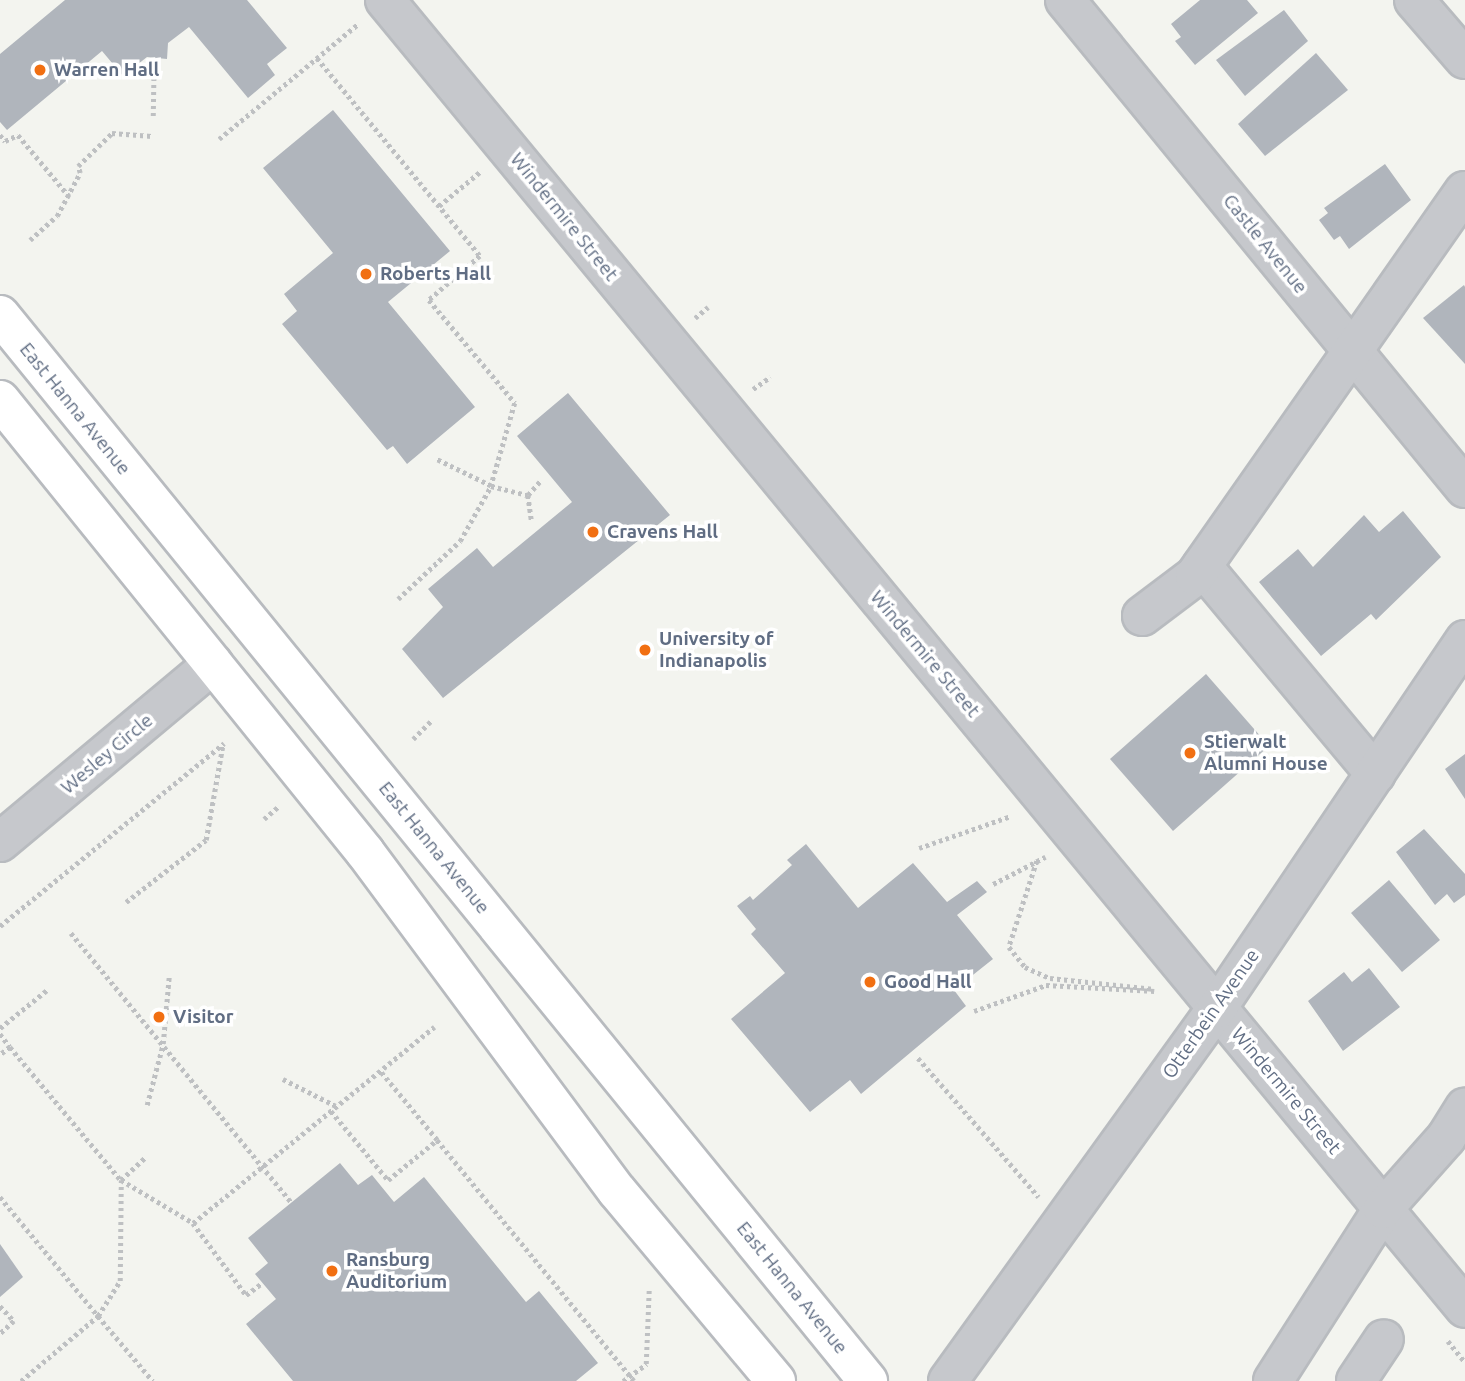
<!DOCTYPE html>
<html>
<head>
<meta charset="utf-8">
<style>
  body { margin:0 }
  #map { position:relative; width:1465px; height:1381px; overflow:hidden; background:#f3f4ef; font-family:Ubuntu,sans-serif }
  div>[style] { position:absolute }
  .building>* { inset:0; background:#b0b5bc }
  .path>* { height:4.5px; margin-top:-2.25px; transform-origin:0; background:repeating-linear-gradient(90deg,#bec0c2 0 3.5px,transparent 0 7px) }
  .roads { filter:drop-shadow(2px 0 #b8bbbf) drop-shadow(-2px 0 #b8bbbf) drop-shadow(0 2px #b8bbbf) drop-shadow(0 -2px #b8bbbf) }
  .minor>* { height:38px; margin:-19px; padding:0 19px; transform-origin:19px; border-radius:19px; background:#c6c8cc }
  .major>* { height:38px; margin:-19px; padding:0 19px; transform-origin:19px; border-radius:19px; background:#fff }
  .dots>* { width:19px; height:19px; translate:-50% -50%; box-sizing:border-box; border:4px solid #fff; border-radius:50% }
  span { translate:-50% -50%; white-space:nowrap; text-align:center; line-height:1.15; -webkit-text-stroke:7px #fff; paint-order:stroke }
  .poi-label { font-size:19px; color:#606d83; font-weight:700 }
  .left { translate:0 -50%; text-align:left }
  .street-label { font-size:19px; color:#606d83 }
</style>
</head>
<body>
<div id="map">
  <div class="building">
    <div style="clip-path:polygon(65px 0,247px 0,287px 48px,267px 64px,275px 75px,248px 98px,189px 27px,168px 43px,167px 59px,147px 57px,123px 76px,102px 51px,7px 130px,0 122px,0 54px)"></div>
    <div style="clip-path:polygon(1200px 0,1247px 0,1258px 13px,1195px 65px,1175px 41px,1181px 37px,1171px 24px)"></div>
    <div style="clip-path:polygon(1284px 10px,1308px 41px,1245px 96px,1216px 60px)"></div>
    <div style="clip-path:polygon(1316px 53px,1348px 90px,1265px 156px,1238px 124px)"></div>
    <div style="clip-path:polygon(333px 110px,450px 251px,388px 302px,475px 407px,407px 464px,393px 446px,387px 450px,282px 324px,297px 311px,284px 294px,333px 253px,263px 168px)"></div>
    <div style="clip-path:polygon(1385px 164px,1411px 200px,1349px 249px,1340px 236px,1334px 240px,1319px 220px,1328px 213px,1324px 208px)"></div>
    <div style="clip-path:polygon(1464px 285px,1465px 287px,1465px 364px,1423px 318px)"></div>
    <div style="clip-path:polygon(568px 393px,670px 515px,443px 698px,402px 649px,443px 607px,428px 589px,477px 548px,493px 567px,572px 502px,517px 436px)"></div>
    <div style="clip-path:polygon(1403px 511px,1441px 557px,1376px 620px,1371px 614px,1321px 656px,1259px 582px,1298px 549px,1313px 567px,1364px 515px,1379px 532px)"></div>
    <div style="clip-path:polygon(1206px 674px,1269px 746px,1173px 831px,1110px 759px)"></div>
    <div style="clip-path:polygon(1465px 754px,1465px 799px,1445px 769px)"></div>
    <div style="clip-path:polygon(1424px 829px,1465px 874px,1465px 895px,1454px 903px,1447px 894px,1435px 905px,1396px 852px)"></div>
    <div style="clip-path:polygon(806px 844px,858px 908px,913px 863px,947px 902px,977px 881px,987px 892px,957px 915px,993px 959px,954px 990px,966px 1006px,861px 1094px,850px 1080px,810px 1112px,731px 1019px,785px 973px,751px 934px,756px 929px,737px 906px,750px 896px,753px 900px,792px 865px,787px 860px)"></div>
    <div style="clip-path:polygon(1389px 880px,1440px 940px,1402px 972px,1351px 913px)"></div>
    <div style="clip-path:polygon(1369px 968px,1400px 1007px,1343px 1051px,1308px 1001px,1344px 972px,1352px 982px)"></div>
    <div style="clip-path:polygon(340px 1163px,358px 1185px,372px 1175px,394px 1202px,424px 1177px,526px 1302px,539px 1291px,598px 1363px,576px 1381px,293px 1381px,246px 1324px,276px 1299px,255px 1274px,268px 1263px,248px 1238px)"></div>
    <div style="clip-path:polygon(0 1244px,23px 1277px,0 1297px)"></div>
  </div>
  <div class="path">
    <div style="left:317px;top:58px;width:256px;rotate:50.5deg"></div>
    <div style="left:480px;top:256px;width:67px;rotate:139.2deg"></div>
    <div style="left:429px;top:300px;width:134px;rotate:50.1deg"></div>
    <div style="left:515px;top:403px;width:86px;rotate:106.1deg"></div>
    <div style="left:491px;top:486px;width:61px;rotate:-153.9deg"></div>
    <div style="left:153px;top:116px;width:58px;rotate:-89deg"></div>
    <div style="left:0;top:135px;width:8px;rotate:50deg"></div>
    <div style="left:5px;top:141px;width:14px;rotate:-25deg"></div>
    <div style="left:18px;top:135px;width:80px;rotate:50.1deg"></div>
    <div style="left:219px;top:139px;width:180px;rotate:-39.6deg"></div>
    <div style="left:439px;top:206px;width:55px;rotate:-39.8deg"></div>
    <div style="left:30px;top:240px;width:36px;rotate:-42deg"></div>
    <div style="left:57px;top:216px;width:49px;rotate:-61.9deg"></div>
    <div style="left:80px;top:173px;width:7px;rotate:-106deg"></div>
    <div style="left:78px;top:166px;width:47px;rotate:-44.1deg"></div>
    <div style="left:112px;top:133px;width:40px;rotate:4.3deg"></div>
    <div style="left:695px;top:318px;width:17px;rotate:-40deg"></div>
    <div style="left:753px;top:389px;width:21px;rotate:-35deg"></div>
    <div style="left:528px;top:495px;width:27px;rotate:82deg"></div>
    <div style="left:398px;top:599px;width:85px;rotate:-43.1deg"></div>
    <div style="left:460px;top:541px;width:63px;rotate:-60.6deg"></div>
    <div style="left:491px;top:486px;width:38px;rotate:14deg"></div>
    <div style="left:528px;top:495px;width:18px;rotate:-49deg"></div>
    <div style="left:413px;top:739px;width:27px;rotate:-45deg"></div>
    <div style="left:264px;top:819px;width:20px;rotate:-41deg"></div>
    <div style="left:919px;top:848px;width:97px;rotate:-19.2deg"></div>
    <div style="left:1037px;top:861px;width:90px;rotate:108deg"></div>
    <div style="left:1009px;top:947px;width:26px;rotate:51deg"></div>
    <div style="left:1025px;top:967px;width:27px;rotate:24deg"></div>
    <div style="left:1050px;top:978px;width:105px;rotate:6deg"></div>
    <div style="left:993px;top:884px;width:59px;rotate:-27.4deg"></div>
    <div style="left:126px;top:902px;width:101px;rotate:-37.8deg"></div>
    <div style="left:206px;top:840px;width:97px;rotate:-80deg"></div>
    <div style="left:0;top:926px;width:289px;rotate:-39.2deg"></div>
    <div style="left:71px;top:933px;width:349px;rotate:50.7deg"></div>
    <div style="left:974px;top:1011px;width:77px;rotate:-19.9deg"></div>
    <div style="left:1046px;top:985px;width:109px;rotate:3.2deg"></div>
    <div style="left:0;top:1028px;width:60px;rotate:-39deg"></div>
    <div style="left:0;top:1034px;width:16px;rotate:52deg"></div>
    <div style="left:10px;top:1047px;width:13px;rotate:141deg"></div>
    <div style="left:10px;top:1047px;width:173px;rotate:50.2deg"></div>
    <div style="left:121px;top:1180px;width:84px;rotate:30.8deg"></div>
    <div style="left:193px;top:1223px;width:89px;rotate:53.6deg"></div>
    <div style="left:246px;top:1295px;width:20px;rotate:-37deg"></div>
    <div style="left:918px;top:1058px;width:184px;rotate:49deg"></div>
    <div style="left:283px;top:1079px;width:59px;rotate:27deg"></div>
    <div style="left:147px;top:1105px;width:63px;rotate:-75.3deg"></div>
    <div style="left:163px;top:1044px;width:67px;rotate:-84.9deg"></div>
    <div style="left:331px;top:1111px;width:89px;rotate:50.4deg"></div>
    <div style="left:388px;top:1180px;width:63px;rotate:-39.2deg"></div>
    <div style="left:437px;top:1140px;width:89px;rotate:-129.6deg"></div>
    <div style="left:437px;top:1140px;width:311px;rotate:50.7deg"></div>
    <div style="left:0;top:1197px;width:154px;rotate:50.5deg"></div>
    <div style="left:98px;top:1316px;width:41px;rotate:-57.8deg"></div>
    <div style="left:120px;top:1281px;width:101px;rotate:-89.4deg"></div>
    <div style="left:121px;top:1180px;width:33px;rotate:-43deg"></div>
    <div style="left:193px;top:1223px;width:311px;rotate:-39.1deg"></div>
    <div style="left:0;top:1306px;width:21px;rotate:47deg"></div>
    <div style="left:14px;top:1321px;width:19px;rotate:137deg"></div>
    <div style="left:1448px;top:1341px;width:27px;rotate:51deg"></div>
    <div style="left:21px;top:1381px;width:101px;rotate:-40.2deg"></div>
    <div style="left:98px;top:1316px;width:85px;rotate:49.8deg"></div>
    <div style="left:623px;top:1381px;width:29px;rotate:-36deg"></div>
    <div style="left:646px;top:1364px;width:75px;rotate:-87.7deg"></div>
  </div>
  <div class="roads">
    <div class="minor">
      <div style="left:385px;top:0;width:1696px;rotate:50.45deg"></div>
      <div style="left:1065px;top:0;width:631px;rotate:50.66deg"></div>
      <div style="left:1414px;top:0;width:78px;rotate:49.2deg"></div>
      <div style="left:1202px;top:566px;width:271px;rotate:50.2deg"></div>
      <div style="left:1142px;top:616px;width:66px;rotate:-37deg"></div>
      <div style="left:1195px;top:576px;width:470px;rotate:-55deg"></div>
      <div style="left:0;top:842px;width:278px;rotate:-39.9deg"></div>
      <div style="left:948px;top:1381px;width:460px;rotate:-54.2deg"></div>
      <div style="left:1217px;top:1008px;width:444px;rotate:-56deg"></div>
      <div style="left:1273px;top:1381px;width:204px;rotate:-57.4deg"></div>
      <div style="left:1383px;top:1209px;width:95px;rotate:-48.4deg"></div>
      <div style="left:1446px;top:1138px;width:36px;rotate:-58deg"></div>
      <div style="left:1356px;top:1381px;width:50px;rotate:-56.3deg"></div>
    </div>
    <div class="major">
      <div style="left:0;top:315px;width:1375px;rotate:50.85deg"></div>
      <div style="left:0;top:400px;width:581px;rotate:51.08deg"></div>
      <div style="left:365px;top:852px;width:422px;rotate:53.4deg"></div>
      <div style="left:617px;top:1191px;width:248px;rotate:50.1deg"></div>
    </div>
  </div>
  <div class="dots">
    <div style="left:40px;top:70px;background:#f16f12"></div>
    <div style="left:366px;top:274px;background:#f16f12"></div>
    <div style="left:593px;top:532px;background:#f16f12"></div>
    <div style="left:645px;top:650px;background:#f16f12"></div>
    <div style="left:1190px;top:753px;background:#f16f12"></div>
    <div style="left:870px;top:982px;background:#f16f12"></div>
    <div style="left:159px;top:1017px;background:#f16f12"></div>
    <div style="left:332px;top:1271px;background:#f16f12"></div>
  </div>
  <div class="poi-label">
    <span class="left" style="left:54px;top:70px">Warren Hall</span>
    <span class="left" style="left:380px;top:274px">Roberts Hall</span>
    <span class="left" style="left:607px;top:532px">Cravens Hall</span>
    <span class="left" style="left:659px;top:650px">University of<br>Indianapolis</span>
    <span class="left" style="left:1204px;top:753px">Stierwalt<br>Alumni House</span>
    <span class="left" style="left:884px;top:982px">Good Hall</span>
    <span class="left" style="left:173px;top:1017px">Visitor</span>
    <span class="left" style="left:346px;top:1271px">Ransburg<br>Auditorium</span>
  </div>
  <div class="street-label">
    <span style="left:564px;top:217px;rotate:51deg">Windermire Street</span>
    <span style="left:1265px;top:244px;rotate:51deg">Castle Avenue</span>
    <span style="left:75px;top:409px;rotate:51deg">East Hanna Avenue</span>
    <span style="left:925px;top:654px;rotate:50deg">Windermire Street</span>
    <span style="left:107px;top:754px;rotate:-40deg">Wesley Circle</span>
    <span style="left:434px;top:848px;rotate:51deg">East Hanna Avenue</span>
    <span style="left:1211px;top:1014px;rotate:-55deg">Otterbein Avenue</span>
    <span style="left:1286px;top:1091px;rotate:50deg">Windermire Street</span>
    <span style="left:792px;top:1288px;rotate:51deg">East Hanna Avenue</span>
  </div>
</div>
</body>
</html>
